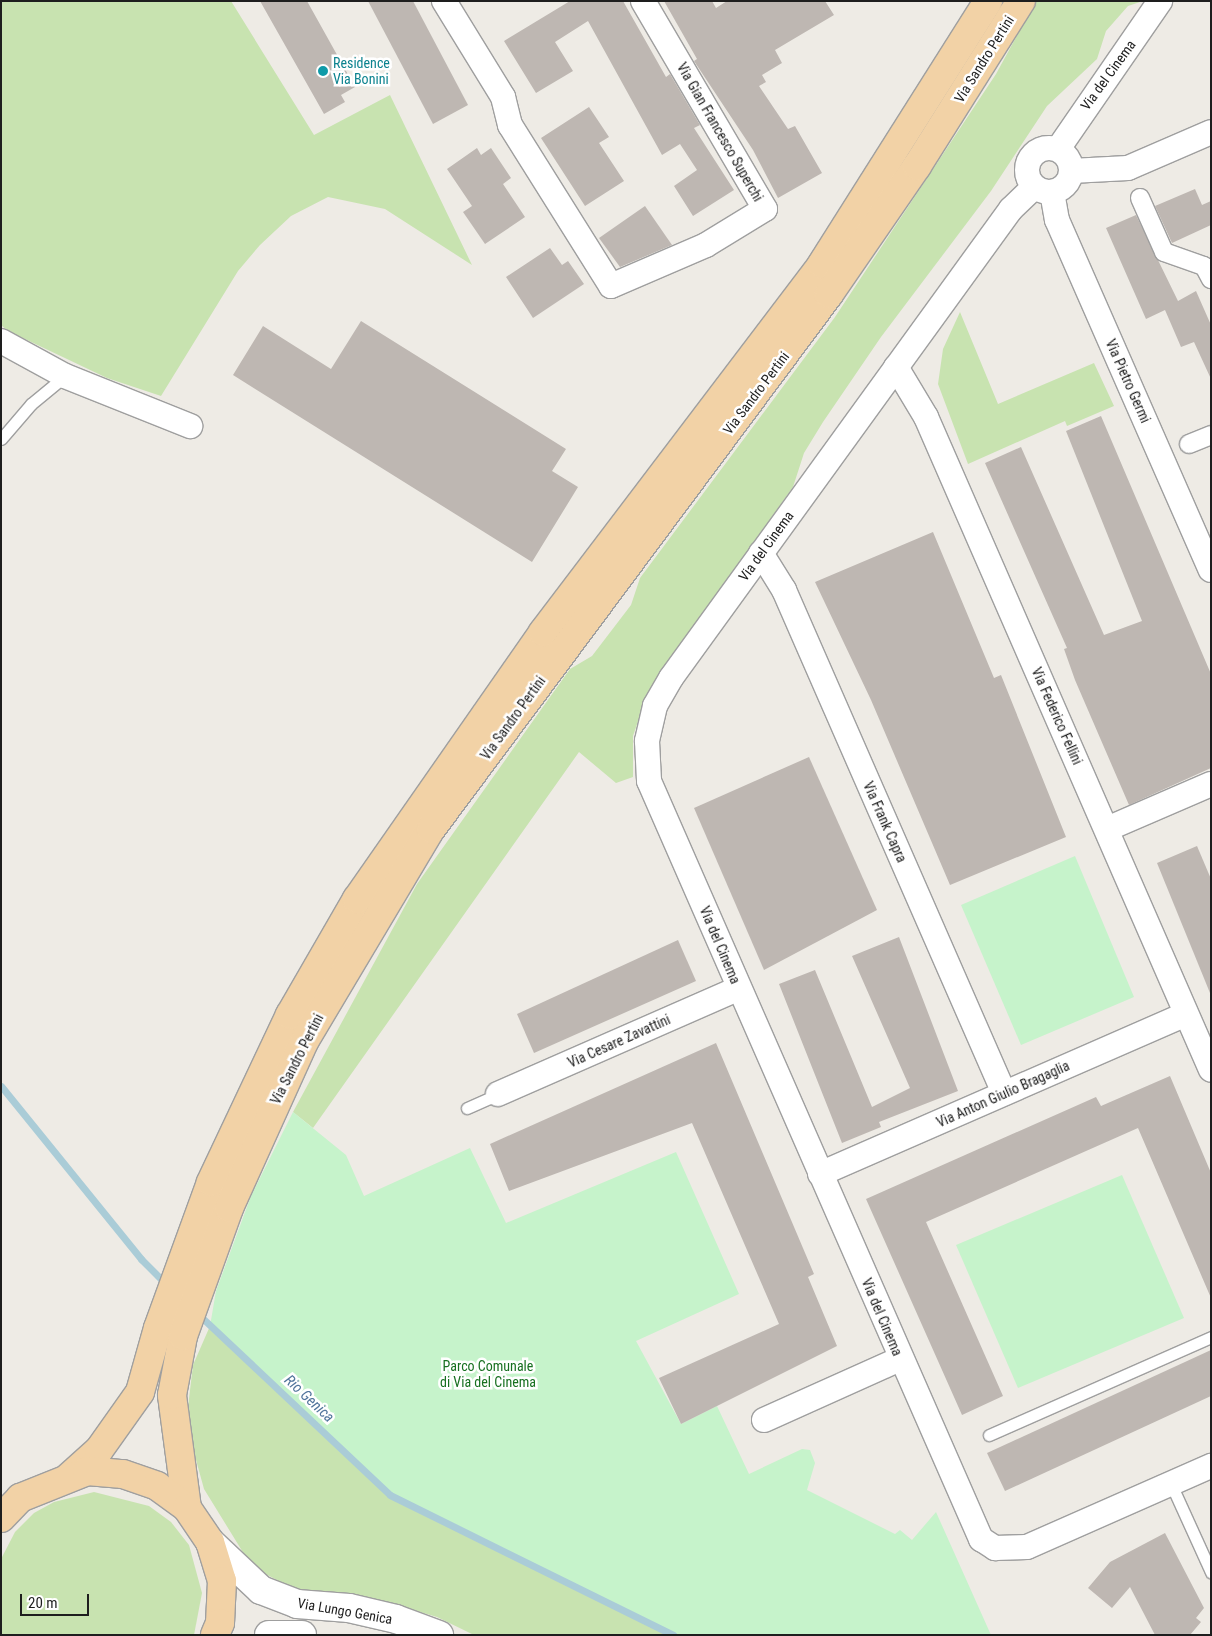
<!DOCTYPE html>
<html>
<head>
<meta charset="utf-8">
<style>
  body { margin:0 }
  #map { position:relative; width:1212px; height:1636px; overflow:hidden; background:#eeebe5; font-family:"Roboto Condensed",sans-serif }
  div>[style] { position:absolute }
  .grass>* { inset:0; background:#c8e3b0 }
  .park>* { inset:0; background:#c6f3cb }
  .stream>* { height:7px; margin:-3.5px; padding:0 3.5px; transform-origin:3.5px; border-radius:3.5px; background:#aaccd7 }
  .building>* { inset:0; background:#beb7b2 }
  .roads { filter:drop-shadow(1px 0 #9f9f9f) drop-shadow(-1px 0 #9f9f9f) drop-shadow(0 1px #9f9f9f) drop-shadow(0 -1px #9f9f9f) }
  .service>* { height:11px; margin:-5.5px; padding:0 5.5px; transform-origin:5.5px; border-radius:5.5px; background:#fff }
  .pedestrian>* { height:18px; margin:-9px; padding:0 9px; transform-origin:9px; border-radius:9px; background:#fff }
  .minor>* { height:24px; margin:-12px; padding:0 12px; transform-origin:12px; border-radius:12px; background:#fff }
  .minor>.ring { margin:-12px; padding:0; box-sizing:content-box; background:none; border:24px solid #fff; border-radius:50% }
  .tertiary>* { height:28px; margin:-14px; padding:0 14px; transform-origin:14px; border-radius:14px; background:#fff }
  .primary>* { height:28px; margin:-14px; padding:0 14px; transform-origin:14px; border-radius:14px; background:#f2d2a6 }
  .dots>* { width:14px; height:14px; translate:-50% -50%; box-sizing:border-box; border:2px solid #fff; border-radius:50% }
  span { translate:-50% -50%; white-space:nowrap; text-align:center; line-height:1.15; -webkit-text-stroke:5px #fff; paint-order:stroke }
  .street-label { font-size:14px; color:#1e1e1e }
  .culture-label { font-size:14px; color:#0d838f }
  .left { translate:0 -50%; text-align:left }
  .park-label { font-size:14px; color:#177020 }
  .water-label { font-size:15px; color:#52759c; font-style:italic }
  .frame { position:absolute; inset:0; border:2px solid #1e1e1e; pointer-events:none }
  .scale { position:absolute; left:20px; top:1594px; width:69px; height:22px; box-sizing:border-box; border:2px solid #1e1e1e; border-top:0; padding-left:6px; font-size:15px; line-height:18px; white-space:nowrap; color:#1e1e1e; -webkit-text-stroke:4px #fff; paint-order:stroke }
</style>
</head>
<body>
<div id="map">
  <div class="grass">
    <div style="clip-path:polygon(1px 1px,231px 1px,314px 135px,390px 95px,472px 265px,385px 209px,328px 197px,291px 216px,260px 245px,238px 271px,161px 396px,107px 378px,8px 331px,1px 325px)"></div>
    <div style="clip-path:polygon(1036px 1px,1143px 1px,1128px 6px,1106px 31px,1097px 59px,1047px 106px,991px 191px,881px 337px,823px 422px,804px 453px,793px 487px,648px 692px,633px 736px,633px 777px,616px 783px,579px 752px,313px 1128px,293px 1112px,417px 884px,570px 669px,592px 656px,631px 605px,640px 578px,835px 317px,996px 74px)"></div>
    <div style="clip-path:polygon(960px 312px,998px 404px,1094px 363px,1114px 406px,1067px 426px,1065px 421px,968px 464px,938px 384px,943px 349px)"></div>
    <div style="clip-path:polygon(210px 1326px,390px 1495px,673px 1635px,474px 1635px,437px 1617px,403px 1607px,292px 1588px,252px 1567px,204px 1489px,193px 1449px,188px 1407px,193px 1365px)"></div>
    <div style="clip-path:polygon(94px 1492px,149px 1506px,171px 1522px,189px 1545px,202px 1593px,194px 1635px,1px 1635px,1px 1559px,15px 1532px,34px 1513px,54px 1502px)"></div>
  </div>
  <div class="park">
    <div style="clip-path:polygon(1075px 856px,1134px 997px,1021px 1045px,961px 905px)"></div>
    <div style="clip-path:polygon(293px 1112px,346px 1155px,364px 1196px,470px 1148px,506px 1223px,676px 1152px,739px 1294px,636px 1341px,681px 1424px,717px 1406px,749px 1474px,802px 1449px,810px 1450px,815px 1463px,807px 1490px,895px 1534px,900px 1530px,912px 1540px,936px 1512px,991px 1635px,673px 1635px,390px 1495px,210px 1326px,216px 1291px,251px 1196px)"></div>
    <div style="clip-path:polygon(1122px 1175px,1184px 1318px,1018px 1388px,956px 1245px)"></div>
  </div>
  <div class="stream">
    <div style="left:1px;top:1086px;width:223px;rotate:51deg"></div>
    <div style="left:141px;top:1259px;width:37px;rotate:45deg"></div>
    <div style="left:197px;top:1313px;width:265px;rotate:43.3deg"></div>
    <div style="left:390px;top:1495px;width:316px;rotate:26.3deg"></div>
  </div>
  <div class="building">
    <div style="clip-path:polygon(260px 1px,307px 1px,355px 87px,341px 95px,345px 102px,324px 114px)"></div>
    <div style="clip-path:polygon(368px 1px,413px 1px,468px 105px,433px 124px)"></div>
    <div style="clip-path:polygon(570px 1px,623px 1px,666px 77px,670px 74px,700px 125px,694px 128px,734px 190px,693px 216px,674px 186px,697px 170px,680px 144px,662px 155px,588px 21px,555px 42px,573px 71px,536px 93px,504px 41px)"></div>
    <div style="clip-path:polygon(664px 1px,712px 1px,716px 8px,727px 1px,825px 1px,834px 15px,775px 50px,782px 63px,762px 75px,766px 82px,759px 86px,788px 129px,795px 126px,822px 173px,778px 198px,753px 150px,694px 61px,697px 59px)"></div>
    <div style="clip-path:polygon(589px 107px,609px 137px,599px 143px,624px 181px,585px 206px,541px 138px)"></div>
    <div style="clip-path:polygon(477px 148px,481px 155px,491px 148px,511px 178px,503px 184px,525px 217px,485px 244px,463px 212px,472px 206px,447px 169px)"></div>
    <div style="clip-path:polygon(1195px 189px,1202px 205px,1211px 201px,1211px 225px,1172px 243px,1155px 206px)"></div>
    <div style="clip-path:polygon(645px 206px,672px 245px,620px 267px,599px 238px)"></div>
    <div style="clip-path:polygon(1136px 215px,1178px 301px,1196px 291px,1211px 325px,1211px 379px,1194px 342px,1181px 347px,1165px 310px,1146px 319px,1106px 228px)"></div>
    <div style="clip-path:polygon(550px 248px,562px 265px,568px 261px,584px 284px,533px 318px,506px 277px)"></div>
    <div style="clip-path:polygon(361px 321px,566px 449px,552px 471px,578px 487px,532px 562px,233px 375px,263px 326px,331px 369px)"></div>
    <div style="clip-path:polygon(1101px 416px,1211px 674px,1211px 768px,1129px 805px,1075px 680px,1064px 649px,1067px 648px,985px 463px,1021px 447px,1104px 635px,1142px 621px,1066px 431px)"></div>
    <div style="clip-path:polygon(933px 532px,994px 678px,1001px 675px,1066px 837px,950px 885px,871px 700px,815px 582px)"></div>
    <div style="clip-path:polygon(809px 757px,877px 910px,764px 970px,694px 808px)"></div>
    <div style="clip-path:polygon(1197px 846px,1211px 879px,1210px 993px,1157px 863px)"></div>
    <div style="clip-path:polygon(899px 937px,958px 1091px,879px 1122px,881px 1127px,842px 1143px,779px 984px,815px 970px,872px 1107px,910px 1088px,852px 956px)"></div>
    <div style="clip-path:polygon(678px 940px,696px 981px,534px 1053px,517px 1014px)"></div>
    <div style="clip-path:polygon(716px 1043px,814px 1274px,808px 1277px,837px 1346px,681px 1424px,659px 1378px,779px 1324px,692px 1123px,509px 1191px,490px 1144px)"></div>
    <div style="clip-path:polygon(1170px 1076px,1211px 1173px,1211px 1298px,1138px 1128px,926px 1222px,1003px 1396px,962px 1415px,866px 1199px,1096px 1097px,1101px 1106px)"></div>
    <div style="clip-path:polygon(1211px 1350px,1211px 1396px,1005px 1491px,987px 1453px)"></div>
    <div style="clip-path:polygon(1165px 1533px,1204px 1608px,1196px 1618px,1201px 1622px,1190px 1635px,1155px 1635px,1130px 1587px,1112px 1608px,1088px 1588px,1110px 1562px)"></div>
  </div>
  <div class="roads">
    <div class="service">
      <div style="left:1px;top:439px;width:46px;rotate:-49.4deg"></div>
      <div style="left:31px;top:404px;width:44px;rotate:-39.5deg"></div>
      <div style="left:467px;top:1108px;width:34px;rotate:-24deg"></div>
      <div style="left:989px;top:1435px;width:243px;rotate:-23.8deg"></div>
      <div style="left:1171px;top:1484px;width:97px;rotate:65.6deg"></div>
    </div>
    <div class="pedestrian">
      <div style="left:1140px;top:198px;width:59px;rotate:66deg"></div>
      <div style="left:1164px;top:252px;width:42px;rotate:19.3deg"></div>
      <div style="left:1204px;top:266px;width:15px;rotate:62deg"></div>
      <div style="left:1189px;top:444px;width:24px;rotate:-22deg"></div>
    </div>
    <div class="minor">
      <div style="left:444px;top:1px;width:113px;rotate:58.4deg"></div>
      <div style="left:503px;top:97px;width:29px;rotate:76deg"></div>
      <div style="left:510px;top:125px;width:190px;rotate:57.9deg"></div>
      <div style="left:611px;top:286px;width:103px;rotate:-23.3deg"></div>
      <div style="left:706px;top:245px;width:69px;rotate:-31.4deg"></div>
      <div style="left:765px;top:209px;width:241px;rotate:-120.4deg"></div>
      <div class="ring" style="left:1027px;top:148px;width:20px;height:20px"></div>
      <div style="left:1058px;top:149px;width:180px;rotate:-55.4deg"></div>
      <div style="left:1071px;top:171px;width:57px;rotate:-3deg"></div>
      <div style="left:1128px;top:168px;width:90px;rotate:-23.4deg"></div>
      <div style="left:1034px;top:187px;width:32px;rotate:136deg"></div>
      <div style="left:1011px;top:209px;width:579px;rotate:125.94deg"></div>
      <div style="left:671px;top:678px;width:32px;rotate:120deg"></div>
      <div style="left:655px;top:706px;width:36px;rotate:103deg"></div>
      <div style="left:647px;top:741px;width:40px;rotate:87.1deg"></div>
      <div style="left:649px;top:781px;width:828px;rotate:66.35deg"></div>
      <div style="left:981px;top:1539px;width:17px;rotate:33deg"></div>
      <div style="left:995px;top:1548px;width:32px;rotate:-2deg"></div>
      <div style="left:1027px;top:1547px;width:201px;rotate:-23.8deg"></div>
      <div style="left:1052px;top:192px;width:28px;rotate:80deg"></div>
      <div style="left:1057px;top:220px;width:382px;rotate:66.3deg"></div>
      <div style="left:1px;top:341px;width:73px;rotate:28.7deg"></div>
      <div style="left:65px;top:376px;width:135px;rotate:21.8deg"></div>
      <div style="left:896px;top:367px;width:58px;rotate:59deg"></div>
      <div style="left:926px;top:417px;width:712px;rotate:66.42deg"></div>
      <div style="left:761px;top:553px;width:44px;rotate:58.1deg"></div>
      <div style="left:784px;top:590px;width:549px;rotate:66.38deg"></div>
      <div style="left:1107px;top:829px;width:113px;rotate:-23.4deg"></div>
      <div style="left:498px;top:1094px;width:263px;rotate:-23.7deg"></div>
      <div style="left:820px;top:1174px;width:399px;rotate:-23.6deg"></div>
      <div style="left:764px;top:1420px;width:149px;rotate:-24.2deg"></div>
    </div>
    <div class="tertiary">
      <div style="left:210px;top:1542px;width:70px;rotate:43.3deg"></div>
      <div style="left:261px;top:1590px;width:39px;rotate:21deg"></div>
      <div style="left:297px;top:1604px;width:52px;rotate:4.4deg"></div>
      <div style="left:349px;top:1608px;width:48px;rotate:13.2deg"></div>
      <div style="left:396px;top:1619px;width:46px;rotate:20.4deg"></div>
      <div style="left:269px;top:1635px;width:33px"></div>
    </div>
    <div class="primary">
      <div style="left:69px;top:1477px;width:40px;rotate:-42deg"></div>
      <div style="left:99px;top:1450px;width:71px;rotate:-54.7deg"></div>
      <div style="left:140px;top:1392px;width:66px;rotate:-74.3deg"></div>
      <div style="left:158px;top:1328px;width:155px;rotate:-70deg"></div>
      <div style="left:211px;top:1182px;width:185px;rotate:-64.7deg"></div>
      <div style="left:290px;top:1015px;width:134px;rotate:-60deg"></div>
      <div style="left:357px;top:899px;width:325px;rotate:-55.1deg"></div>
      <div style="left:543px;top:632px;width:462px;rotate:-52.8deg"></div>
      <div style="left:822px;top:264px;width:311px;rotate:-57.7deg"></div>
      <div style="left:187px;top:1508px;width:114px;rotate:-97.6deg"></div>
      <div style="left:172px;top:1395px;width:60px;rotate:-79.4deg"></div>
      <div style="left:183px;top:1336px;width:136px;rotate:-70.2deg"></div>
      <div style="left:229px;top:1208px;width:184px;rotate:-65.7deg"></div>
      <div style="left:305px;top:1040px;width:246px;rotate:-59.2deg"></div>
      <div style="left:431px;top:829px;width:667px;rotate:-53.35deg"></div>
      <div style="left:829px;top:294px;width:155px;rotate:-55.5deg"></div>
      <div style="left:917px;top:166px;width:195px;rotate:-57.8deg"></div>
      <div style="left:1px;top:1518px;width:28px;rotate:-46deg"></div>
      <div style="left:20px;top:1498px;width:72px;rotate:-21.9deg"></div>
      <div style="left:87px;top:1471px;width:36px;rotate:5deg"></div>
      <div style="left:123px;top:1474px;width:36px;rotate:19deg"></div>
      <div style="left:157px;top:1486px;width:37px;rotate:36deg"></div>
      <div style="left:187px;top:1508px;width:41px;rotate:55.9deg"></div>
      <div style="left:210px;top:1542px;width:41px;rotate:72.9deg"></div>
      <div style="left:222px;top:1581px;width:42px;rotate:92.7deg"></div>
      <div style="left:220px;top:1623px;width:13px;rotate:113deg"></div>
    </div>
  </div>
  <div class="dots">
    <div style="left:323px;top:71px;background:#0f9aa8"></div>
  </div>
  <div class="street-label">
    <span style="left:984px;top:59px;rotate:-58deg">Via Sandro Pertini</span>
    <span style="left:1108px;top:75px;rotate:-54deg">Via del Cinema</span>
    <span style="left:720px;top:132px;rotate:60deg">Via Gian Francesco Superchi</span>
    <span style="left:1128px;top:381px;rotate:66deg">Via Pietro Germi</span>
    <span style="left:756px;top:393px;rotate:-53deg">Via Sandro Pertini</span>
    <span style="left:766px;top:546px;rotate:-54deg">Via del Cinema</span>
    <span style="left:1057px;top:716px;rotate:66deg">Via Federico Fellini</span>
    <span style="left:513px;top:718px;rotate:-54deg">Via Sandro Pertini</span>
    <span style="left:885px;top:822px;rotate:66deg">Via Frank Capra</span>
    <span style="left:720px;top:945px;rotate:67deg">Via del Cinema</span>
    <span style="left:619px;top:1041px;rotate:-24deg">Via Cesare Zavattini</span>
    <span style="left:297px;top:1059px;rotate:-63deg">Via Sandro Pertini</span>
    <span style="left:1003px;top:1094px;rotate:-24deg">Via Anton Giulio Bragaglia</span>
    <span style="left:882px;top:1317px;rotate:67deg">Via del Cinema</span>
    <span style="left:345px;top:1611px;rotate:10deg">Via Lungo Genica</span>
  </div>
  <div class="culture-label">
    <span class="left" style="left:333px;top:71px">Residence<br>Via Bonini</span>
  </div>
  <div class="park-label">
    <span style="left:488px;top:1374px">Parco Comunale<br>di Via del Cinema</span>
  </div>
  <div class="water-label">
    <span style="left:309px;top:1399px;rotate:43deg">Rio Genica</span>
  </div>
  <div class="frame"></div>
  <div class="scale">20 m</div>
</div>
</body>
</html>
